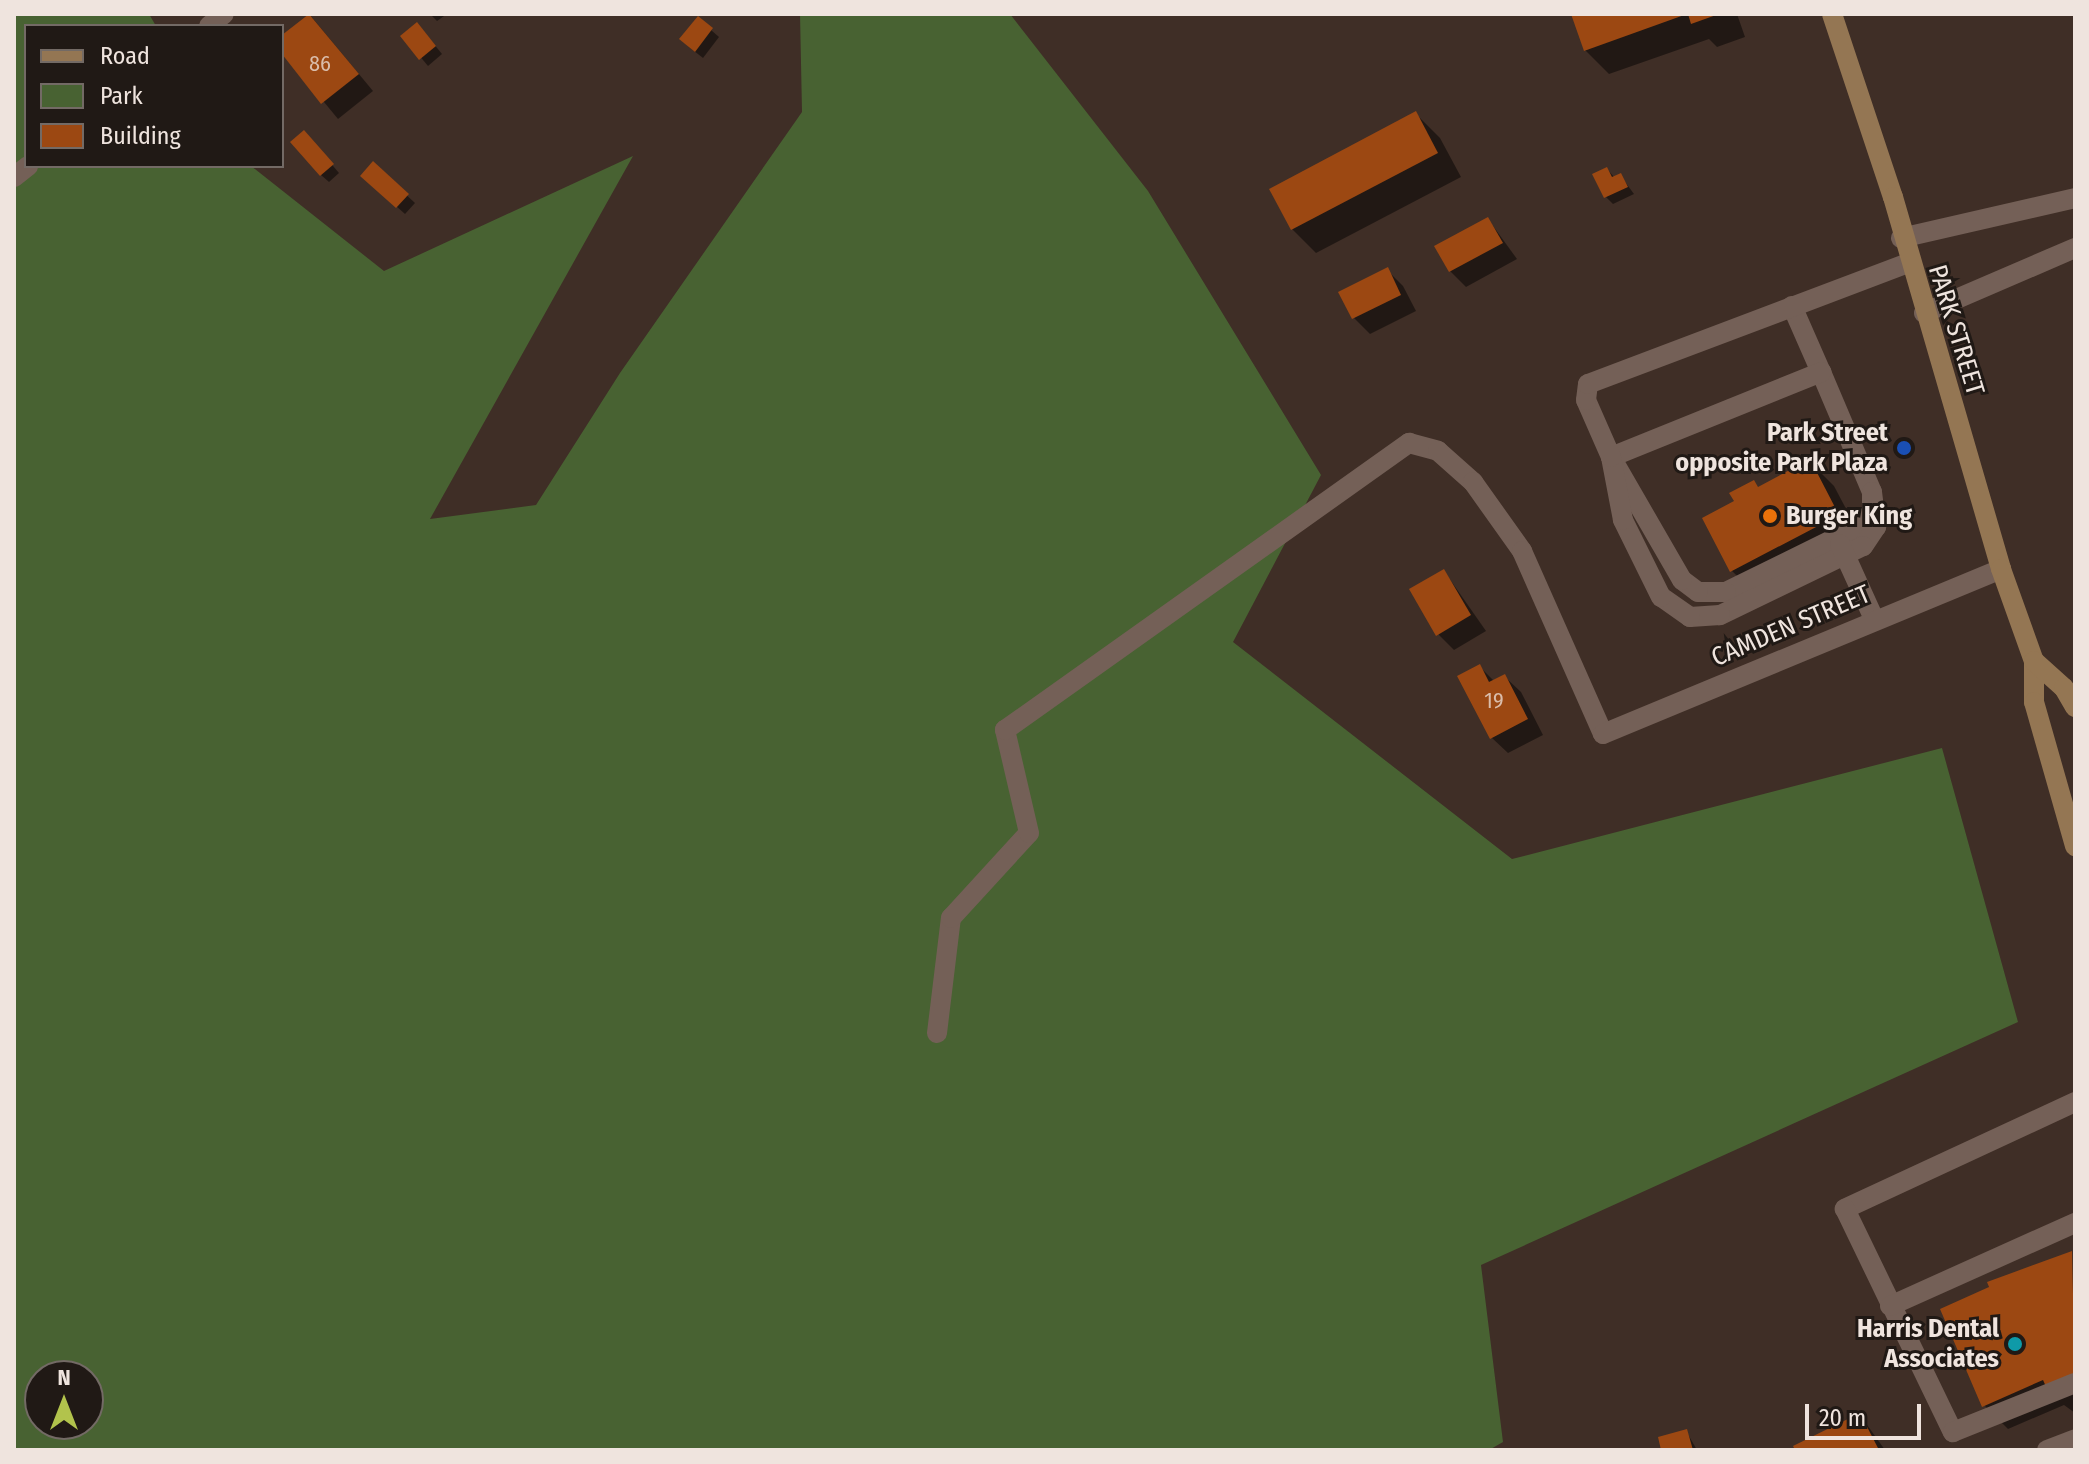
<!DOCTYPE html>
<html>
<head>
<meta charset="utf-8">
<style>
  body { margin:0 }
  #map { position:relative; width:2089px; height:1464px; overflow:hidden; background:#3f2e26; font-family:"Fira Sans Condensed",sans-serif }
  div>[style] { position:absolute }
  .green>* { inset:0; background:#486232 }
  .shadow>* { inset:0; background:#0007 }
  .building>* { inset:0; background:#9c4812 }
  .service>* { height:20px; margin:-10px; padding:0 10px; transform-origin:10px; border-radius:10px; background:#746057 }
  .minor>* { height:20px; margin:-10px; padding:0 10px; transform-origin:10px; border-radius:10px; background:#746057 }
  .secondary>* { height:20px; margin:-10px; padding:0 10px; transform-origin:10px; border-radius:10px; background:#947653 }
  .dots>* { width:22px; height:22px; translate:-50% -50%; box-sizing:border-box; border:4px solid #201915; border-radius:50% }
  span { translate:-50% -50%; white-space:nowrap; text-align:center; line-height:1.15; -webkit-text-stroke:6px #201915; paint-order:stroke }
  .number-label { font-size:22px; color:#dabdab }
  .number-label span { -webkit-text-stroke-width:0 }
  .street-label { font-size:26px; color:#efe4de }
  .poi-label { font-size:26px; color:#efe4de; font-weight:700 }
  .right { translate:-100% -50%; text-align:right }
  .left { translate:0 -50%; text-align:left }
  .frame { position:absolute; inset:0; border:16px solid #efe4de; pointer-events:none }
  .legend { position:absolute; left:24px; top:24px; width:260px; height:144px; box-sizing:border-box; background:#201915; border:2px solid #736a65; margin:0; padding:10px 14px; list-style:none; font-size:24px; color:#efe4de }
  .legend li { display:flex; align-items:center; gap:16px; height:40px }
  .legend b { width:40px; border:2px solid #736a65 }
  .north { position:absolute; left:24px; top:1360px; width:80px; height:80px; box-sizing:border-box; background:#201915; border:2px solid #736a65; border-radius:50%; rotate:0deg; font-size:22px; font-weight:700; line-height:32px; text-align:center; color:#efe4de }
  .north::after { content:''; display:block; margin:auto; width:28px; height:36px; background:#b2c34c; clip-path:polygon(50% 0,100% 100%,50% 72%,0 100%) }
  .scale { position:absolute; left:1805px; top:1404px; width:116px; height:36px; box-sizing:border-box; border:4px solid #efe4de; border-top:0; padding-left:10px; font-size:24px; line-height:28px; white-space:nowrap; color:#efe4de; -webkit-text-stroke:6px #201915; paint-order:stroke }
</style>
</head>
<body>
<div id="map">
  <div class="green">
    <div style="clip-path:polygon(evenodd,14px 14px,149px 14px,156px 26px,26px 26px,26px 166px,251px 166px,384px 271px,633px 156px,430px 519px,536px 505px,620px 373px,802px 112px,800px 14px,1010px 14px,1148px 191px,1321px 475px,1233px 642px,1512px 859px,1942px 748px,2018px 1022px,1481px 1265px,1503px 1442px,1489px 1450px,14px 1450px,14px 14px,40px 1376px,88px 1376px,88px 1424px,40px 1424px,40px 1376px)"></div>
  </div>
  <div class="shadow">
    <div style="clip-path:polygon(430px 14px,447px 14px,437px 21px)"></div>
    <div style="clip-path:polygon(1573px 14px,1737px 14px,1745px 37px,1717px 47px,1709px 39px,1609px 74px,1585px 50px)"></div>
    <div style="clip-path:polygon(310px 15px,373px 91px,338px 119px,282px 51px,282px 37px)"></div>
    <div style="clip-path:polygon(711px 30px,719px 37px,703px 58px,689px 47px)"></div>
    <div style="clip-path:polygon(424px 32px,442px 54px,428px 66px,403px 36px)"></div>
    <div style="clip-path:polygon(1416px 114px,1440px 138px,1461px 177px,1316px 253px,1292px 229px)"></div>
    <div style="clip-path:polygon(311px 140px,339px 173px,329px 182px,321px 175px)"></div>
    <div style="clip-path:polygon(373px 164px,415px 203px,405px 214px,370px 183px)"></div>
    <div style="clip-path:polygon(1607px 169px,1615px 178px,1620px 175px,1634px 194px,1613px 204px,1606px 197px)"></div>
    <div style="clip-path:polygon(1488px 219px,1517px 259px,1466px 287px,1450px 271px)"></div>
    <div style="clip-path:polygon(1387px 270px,1403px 286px,1416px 311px,1370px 334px,1354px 318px)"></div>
    <div style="clip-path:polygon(1810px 462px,1834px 486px,1862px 539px,1756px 594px,1732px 571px,1736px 502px)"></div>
    <div style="clip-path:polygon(1444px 571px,1486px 631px,1454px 650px,1438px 634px)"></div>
    <div style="clip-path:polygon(1479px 666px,1495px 682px,1505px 677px,1521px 692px,1543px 735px,1508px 753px,1492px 738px)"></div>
    <div style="clip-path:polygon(2072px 1253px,2075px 1413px,2064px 1405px,2008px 1429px,1984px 1405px,1989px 1283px)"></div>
    <div style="clip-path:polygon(1860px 1415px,1885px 1450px,1797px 1450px)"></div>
    <div style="clip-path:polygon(1686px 1431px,1697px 1450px,1663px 1450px)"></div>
  </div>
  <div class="building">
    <div style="clip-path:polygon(309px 14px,359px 74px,321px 104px,282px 54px,282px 35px)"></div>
    <div style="clip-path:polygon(1571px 14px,1687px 14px,1584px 51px)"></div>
    <div style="clip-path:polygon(1688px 14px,1719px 14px,1691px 24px)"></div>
    <div style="clip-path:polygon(698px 16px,713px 28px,695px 52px,679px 39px)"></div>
    <div style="clip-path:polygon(417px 22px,436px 46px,419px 60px,400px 36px)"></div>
    <div style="clip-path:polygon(1416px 111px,1438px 153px,1291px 230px,1269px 189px)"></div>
    <div style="clip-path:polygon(304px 130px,334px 164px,320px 176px,290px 142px)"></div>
    <div style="clip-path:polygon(373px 161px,409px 194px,396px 208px,360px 176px)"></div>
    <div style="clip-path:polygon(1607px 167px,1612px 177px,1621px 173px,1628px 187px,1604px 198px,1592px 174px)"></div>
    <div style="clip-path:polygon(1488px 217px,1503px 243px,1449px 272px,1434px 246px)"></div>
    <div style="clip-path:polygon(1388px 267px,1401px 295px,1352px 319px,1338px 292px)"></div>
    <div style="clip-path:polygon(1810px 459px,1839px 515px,1730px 572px,1702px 518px,1734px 501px,1729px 493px,1754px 480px,1758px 487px)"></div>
    <div style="clip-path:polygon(1444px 569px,1471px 615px,1436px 636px,1409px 589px)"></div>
    <div style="clip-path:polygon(1480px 664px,1489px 682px,1505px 674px,1528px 719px,1490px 739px,1457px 676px)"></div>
    <div style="clip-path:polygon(2072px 1251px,2075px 1379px,2048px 1391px,2043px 1380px,1982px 1407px,1940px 1309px,1989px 1287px,1987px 1282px)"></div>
    <div style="clip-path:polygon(1860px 1413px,1879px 1450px,1795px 1450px,1793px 1446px)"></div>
    <div style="clip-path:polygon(1687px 1429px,1693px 1450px,1661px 1450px,1658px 1437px)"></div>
  </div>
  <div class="service">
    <div style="left:1901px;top:238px;width:179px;rotate:-12.9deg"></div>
    <div style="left:1792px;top:306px;width:72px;rotate:66.3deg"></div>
    <div style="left:1821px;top:372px;width:130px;rotate:67deg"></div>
    <div style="left:1872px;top:492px;width:18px;rotate:90deg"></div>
    <div style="left:1872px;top:510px;width:16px;rotate:120deg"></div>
    <div style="left:1864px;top:524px;width:154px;rotate:153.8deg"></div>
    <div style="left:1726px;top:592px;width:28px;rotate:180deg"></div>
    <div style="left:1698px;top:592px;width:20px;rotate:-143deg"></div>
    <div style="left:1682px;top:580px;width:142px;rotate:-120deg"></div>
    <div style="left:1611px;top:457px;width:227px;rotate:-22deg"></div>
    <div style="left:1924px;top:313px;width:164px;rotate:-23.3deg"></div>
    <div style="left:1872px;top:492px;width:35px;rotate:83deg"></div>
    <div style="left:1876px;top:527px;width:23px;rotate:124deg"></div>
    <div style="left:1863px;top:546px;width:159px;rotate:154.2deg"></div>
    <div style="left:1720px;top:615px;width:30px;rotate:176deg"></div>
    <div style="left:1690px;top:617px;width:35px;rotate:-145deg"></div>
    <div style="left:1661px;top:597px;width:86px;rotate:-116.3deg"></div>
    <div style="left:1623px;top:520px;width:64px;rotate:-100.8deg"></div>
    <div style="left:1611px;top:457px;width:62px;rotate:-113.7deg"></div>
    <div style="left:1586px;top:400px;width:16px;rotate:-83deg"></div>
    <div style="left:1588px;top:384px;width:343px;rotate:-20.7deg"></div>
    <div style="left:1840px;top:544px;width:82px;rotate:65.6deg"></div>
    <div style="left:937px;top:1033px;width:116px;rotate:-83.1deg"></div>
    <div style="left:951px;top:918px;width:115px;rotate:-47.5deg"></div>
    <div style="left:1029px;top:833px;width:106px;rotate:-103.1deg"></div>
    <div style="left:1005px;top:730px;width:496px;rotate:-35.4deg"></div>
    <div style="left:1409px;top:443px;width:30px;rotate:15deg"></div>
    <div style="left:1438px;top:451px;width:47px;rotate:41.5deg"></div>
    <div style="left:1473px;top:482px;width:85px;rotate:54.6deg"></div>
    <div style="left:1522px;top:551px;width:200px;rotate:66.1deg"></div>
    <div style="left:2075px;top:1102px;width:254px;rotate:155.1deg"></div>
    <div style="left:1845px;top:1209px;width:248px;rotate:64.2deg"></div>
    <div style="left:1953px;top:1432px;width:131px;rotate:-21.9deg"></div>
    <div style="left:1890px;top:1306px;width:203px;rotate:-24.2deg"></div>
  </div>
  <div class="minor">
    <div style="left:209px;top:26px;width:19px;rotate:-39deg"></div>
    <div style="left:14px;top:177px;width:18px;rotate:-38deg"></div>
    <div style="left:1603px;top:734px;width:431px;rotate:-22.5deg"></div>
    <div style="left:2047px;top:1450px;width:30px;rotate:-21deg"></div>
  </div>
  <div class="secondary">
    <div style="left:1832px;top:14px;width:193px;rotate:71.6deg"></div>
    <div style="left:1893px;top:197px;width:387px;rotate:73.8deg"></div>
    <div style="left:2001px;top:569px;width:98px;rotate:70.3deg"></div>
    <div style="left:2034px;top:661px;width:41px;rotate:90deg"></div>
    <div style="left:2034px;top:702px;width:150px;rotate:74.1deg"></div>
    <div style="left:2034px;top:661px;width:40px;rotate:42deg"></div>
    <div style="left:2064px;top:688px;width:22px;rotate:60deg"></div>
  </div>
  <div class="dots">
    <div style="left:1904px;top:448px;background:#1a4fb4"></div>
    <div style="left:1770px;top:516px;background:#e8710a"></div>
    <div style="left:2015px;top:1344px;background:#0f9aa8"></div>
  </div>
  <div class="number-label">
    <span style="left:320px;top:64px">86</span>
    <span style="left:1494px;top:701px">19</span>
  </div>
  <div class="street-label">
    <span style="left:1956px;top:330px;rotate:73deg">PARK STREET</span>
    <span style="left:1791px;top:626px;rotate:-23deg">CAMDEN STREET</span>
  </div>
  <div class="poi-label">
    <span class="right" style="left:1888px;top:448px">Park Street<br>opposite Park Plaza</span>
    <span class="left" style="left:1786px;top:516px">Burger King</span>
    <span class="right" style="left:1999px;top:1344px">Harris Dental<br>Associates</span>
  </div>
  <div class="frame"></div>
  <ul class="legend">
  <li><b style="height:10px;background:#947653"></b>Road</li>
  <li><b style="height:22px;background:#486232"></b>Park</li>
  <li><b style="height:22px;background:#9c4812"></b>Building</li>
  </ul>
  <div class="north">N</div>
  <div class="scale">20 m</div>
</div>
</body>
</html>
